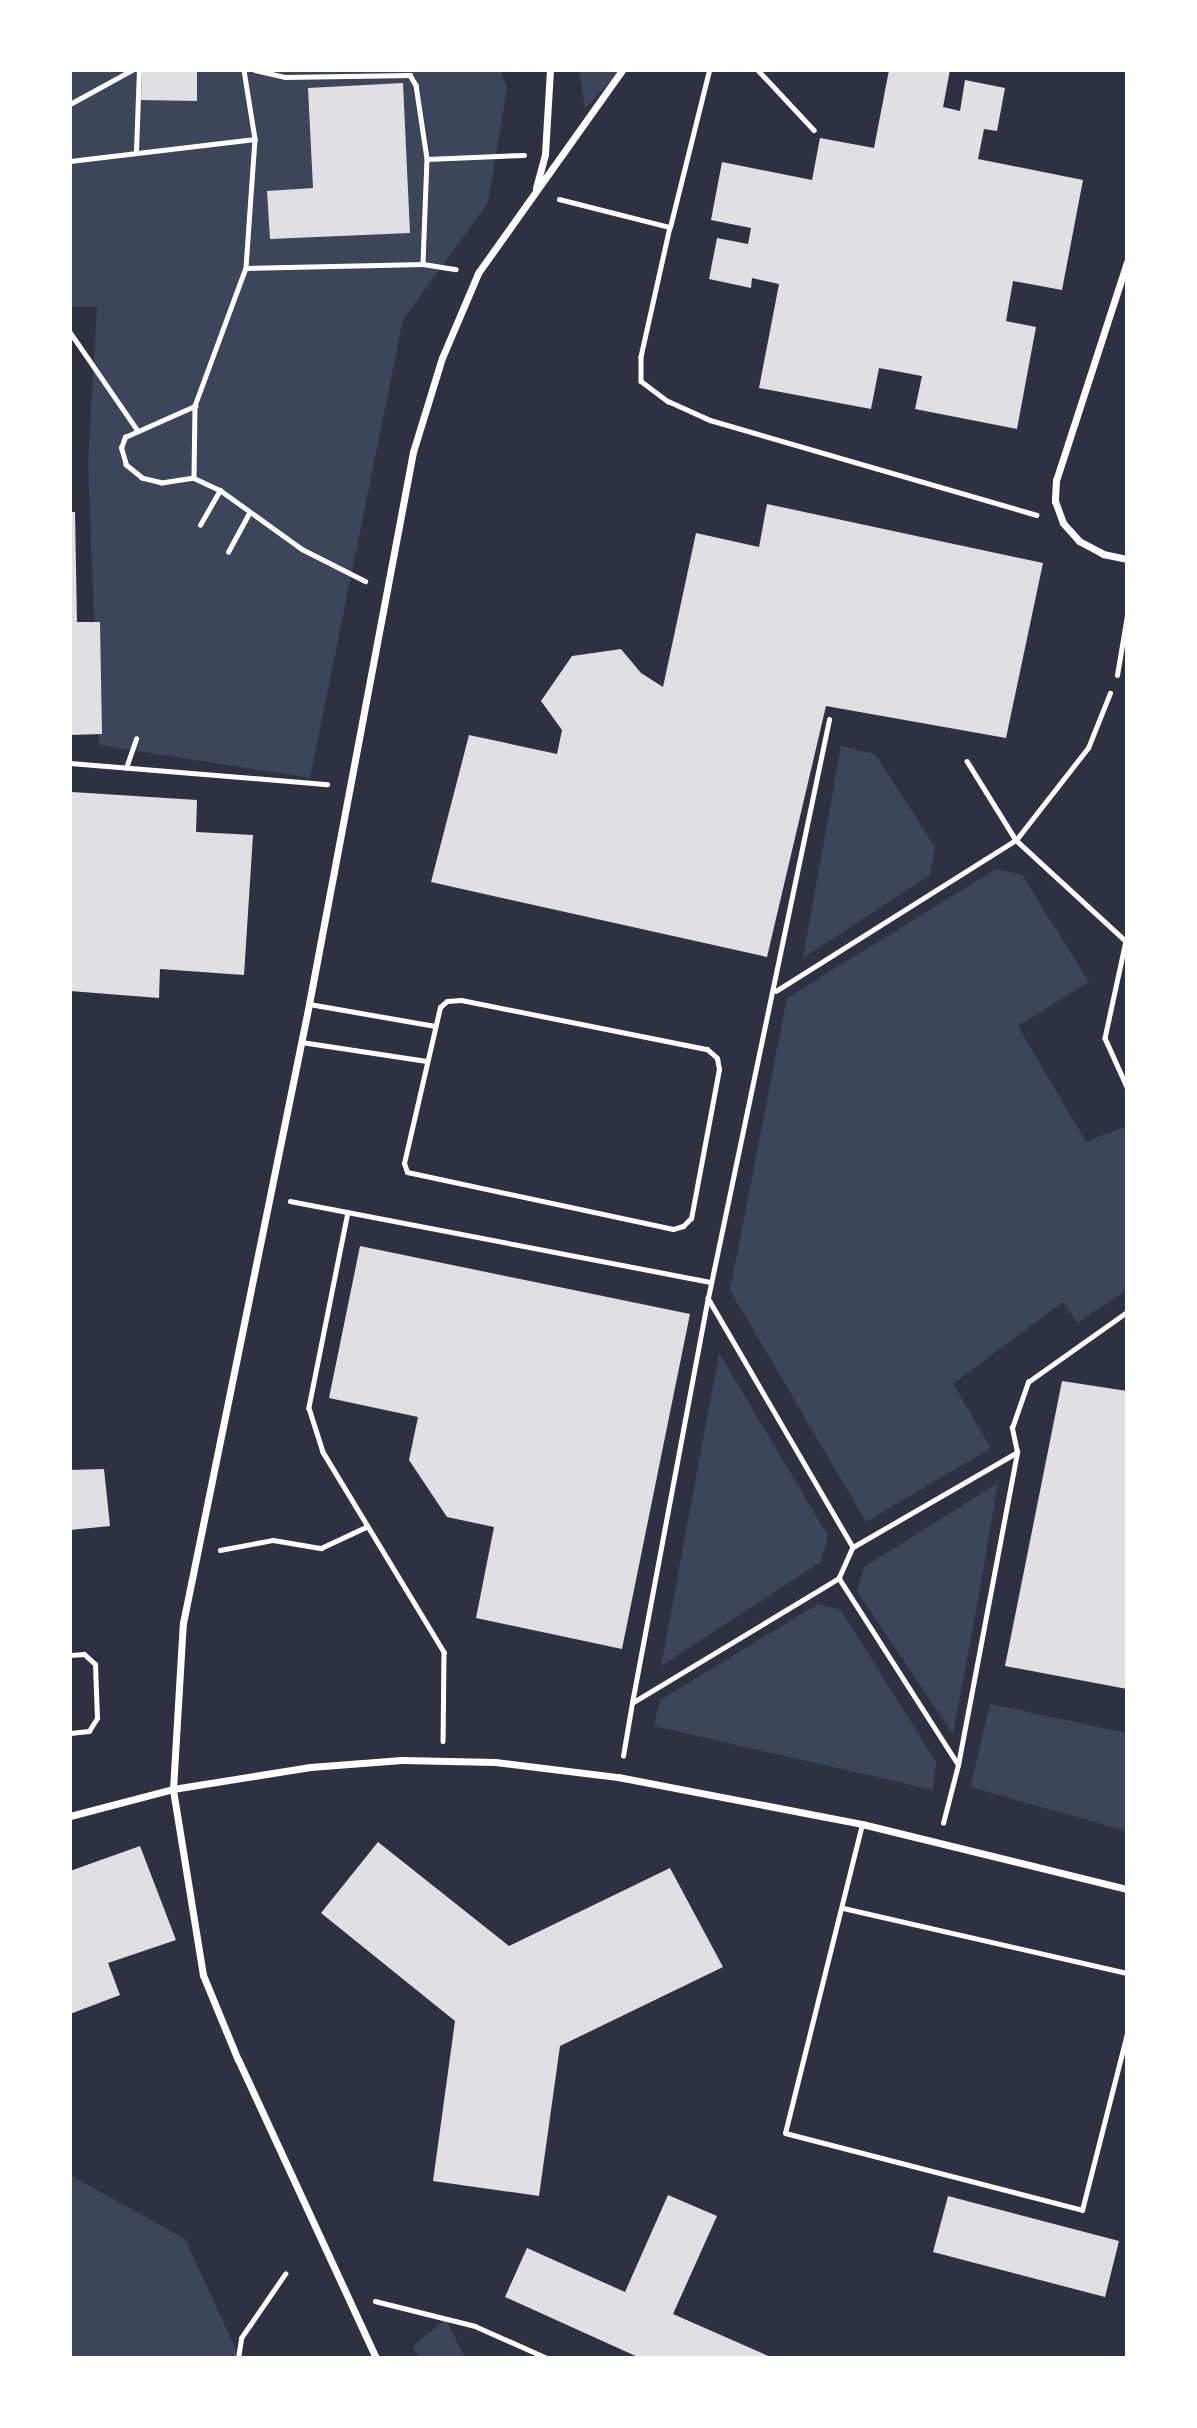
<!DOCTYPE html>
<html>
<head>
<meta charset="utf-8">
<style>
  body { margin:0 }
  #map { position:relative; width:1197px; height:2428px; overflow:hidden; background:#2d3142; font-family:"DM Sans",sans-serif }
  div>[style] { position:absolute }
  .green>* { inset:0; background:#3c4559 }
  .building>* { inset:0; background:#e0e0e3 }
  .path>* { height:4.5px; margin:-2.25px; padding:0 2.25px; transform-origin:2.25px; border-radius:2.25px; background:#fff }
  .service>* { height:5px; margin:-2.5px; padding:0 2.5px; transform-origin:2.5px; border-radius:2.5px; background:#fff }
  .minor>* { height:7px; margin:-3.5px; padding:0 3.5px; transform-origin:3.5px; border-radius:3.5px; background:#fff }
  span { translate:-50% -50%; white-space:nowrap; text-align:center; line-height:1.15; -webkit-text-stroke:7px #fff; paint-order:stroke }
  .frame { position:absolute; inset:0; border:72px solid #fff; pointer-events:none }
</style>
</head>
<body>
<div id="map">
  <div class="green">
    <div style="clip-path:polygon(70px 70px,501px 70px,503px 77px,507px 88px,488px 203px,403px 320px,310px 778px,99px 745px,88px 462px,97px 307px,70px 307px)"></div>
    <div style="clip-path:polygon(579px 70px,621px 70px,585px 109px)"></div>
    <div style="clip-path:polygon(841px 746px,875px 754px,935px 847px,930px 875px,803px 958px)"></div>
    <div style="clip-path:polygon(996px 869px,1022px 875px,1089px 982px,1018px 1026px,1086px 1142px,1123px 1127px,1127px 1134px,1127px 1290px,1077px 1323px,1063px 1302px,953px 1384px,991px 1448px,866px 1522px,730px 1290px,787px 998px)"></div>
    <div style="clip-path:polygon(719px 1353px,828px 1536px,821px 1562px,661px 1666px)"></div>
    <div style="clip-path:polygon(998px 1483px,976px 1612px,953px 1734px,857px 1591px,864px 1567px)"></div>
    <div style="clip-path:polygon(818px 1604px,841px 1610px,936px 1762px,933px 1790px,654px 1726px,660px 1700px)"></div>
    <div style="clip-path:polygon(990px 1704px,1127px 1733px,1127px 1831px,970px 1787px)"></div>
    <div style="clip-path:polygon(70px 2175px,185px 2239px,240px 2358px,70px 2358px)"></div>
    <div style="clip-path:polygon(446px 2319px,465px 2358px,419px 2358px,413px 2346px)"></div>
  </div>
  <div class="building">
    <div style="clip-path:polygon(889px 70px,950px 70px,943px 107px,960px 111px,965px 80px,1005px 88px,997px 131px,984px 129px,978px 159px,1083px 180px,1062px 290px,1013px 281px,1006px 321px,1036px 327px,1017px 429px,915px 409px,922px 376px,879px 368px,871px 409px,759px 388px,779px 284px,752px 278px,751px 288px,709px 279px,717px 238px,748px 244px,751px 228px,711px 220px,722px 162px,812px 180px,820px 138px,874px 148px)"></div>
    <div style="clip-path:polygon(142px 71px,197px 72px,197px 101px,141px 100px)"></div>
    <div style="clip-path:polygon(403px 83px,410px 233px,270px 239px,267px 191px,313px 188px,308px 88px)"></div>
    <div style="clip-path:polygon(767px 504px,1043px 563px,1006px 738px,826px 706px,767px 957px,431px 882px,469px 735px,557px 754px,562px 730px,541px 701px,572px 656px,621px 649px,641px 673px,663px 687px,696px 533px,759px 547px)"></div>
    <div style="clip-path:polygon(70px 512px,75px 512px,77px 622px,100px 622px,102px 734px,70px 735px)"></div>
    <div style="clip-path:polygon(70px 780px,72px 792px,197px 800px,196px 832px,253px 835px,244px 975px,160px 969px,159px 998px,70px 991px)"></div>
    <div style="clip-path:polygon(360px 1246px,690px 1314px,622px 1649px,476px 1618px,494px 1527px,447px 1517px,409px 1460px,418px 1417px,329px 1398px)"></div>
    <div style="clip-path:polygon(1062px 1381px,1127px 1391px,1127px 1689px,1005px 1666px)"></div>
    <div style="clip-path:polygon(104px 1469px,110px 1526px,70px 1530px,70px 1470px)"></div>
    <div style="clip-path:polygon(378px 1842px,509px 1946px,670px 1868px,723px 1967px,560px 2046px,539px 2196px,433px 2181px,455px 2021px,321px 1913px)"></div>
    <div style="clip-path:polygon(140px 1846px,176px 1940px,108px 1963px,120px 1995px,70px 2014px,70px 1871px)"></div>
    <div style="clip-path:polygon(668px 2195px,717px 2216px,673px 2314px,773px 2358px,640px 2358px,505px 2297px,527px 2248px,625px 2292px)"></div>
    <div style="clip-path:polygon(948px 2196px,1119px 2241px,1105px 2297px,933px 2252px)"></div>
  </div>
  <div class="path">
    <div style="left:244px;top:70px;width:70px;rotate:80.9deg"></div>
    <div style="left:255px;top:139px;width:129px;rotate:94deg"></div>
    <div style="left:246px;top:268px;width:147px;rotate:110.3deg"></div>
    <div style="left:195px;top:406px;width:72px;rotate:90.8deg"></div>
    <div style="left:194px;top:478px;width:29px;rotate:25deg"></div>
    <div style="left:220px;top:490px;width:101px;rotate:35.7deg"></div>
    <div style="left:302px;top:549px;width:71px;rotate:26.9deg"></div>
    <div style="left:255px;top:70px;width:31px;rotate:13deg"></div>
    <div style="left:285px;top:77px;width:125px;rotate:-0.9deg"></div>
    <div style="left:410px;top:75px;width:12px;rotate:59deg"></div>
    <div style="left:416px;top:85px;width:75px;rotate:81.5deg"></div>
    <div style="left:427px;top:159px;width:105px;rotate:92.2deg"></div>
    <div style="left:758px;top:70px;width:82px;rotate:47deg"></div>
    <div style="left:70px;top:104px;width:71px;rotate:-28.7deg"></div>
    <div style="left:136px;top:151px;width:81px;rotate:-87.9deg"></div>
    <div style="left:427px;top:159px;width:97px;rotate:-2.4deg"></div>
    <div style="left:70px;top:161px;width:186px;rotate:-6.8deg"></div>
    <div style="left:559px;top:199px;width:114px;rotate:14.2deg"></div>
    <div style="left:670px;top:227px;width:162px;rotate:-76deg"></div>
    <div style="left:670px;top:227px;width:133px;rotate:102.6deg"></div>
    <div style="left:641px;top:357px;width:24px;rotate:90deg"></div>
    <div style="left:641px;top:381px;width:34px;rotate:37deg"></div>
    <div style="left:668px;top:401px;width:46px;rotate:24.3deg"></div>
    <div style="left:710px;top:420px;width:340px;rotate:16.2deg"></div>
    <div style="left:246px;top:268px;width:177px;rotate:-1.3deg"></div>
    <div style="left:423px;top:264px;width:33px;rotate:9deg"></div>
    <div style="left:70px;top:332px;width:120px;rotate:55.5deg"></div>
    <div style="left:194px;top:478px;width:32px;rotate:171deg"></div>
    <div style="left:162px;top:483px;width:21px;rotate:-166deg"></div>
    <div style="left:142px;top:478px;width:21px;rotate:-141deg"></div>
    <div style="left:126px;top:465px;width:18px;rotate:-106deg"></div>
    <div style="left:121px;top:448px;width:12px;rotate:-70deg"></div>
    <div style="left:125px;top:437px;width:77px;rotate:-23.9deg"></div>
    <div style="left:200px;top:525px;width:40px;rotate:-60.3deg"></div>
    <div style="left:228px;top:552px;width:42px;rotate:-61.6deg"></div>
    <div style="left:967px;top:761px;width:93px;rotate:58.2deg"></div>
    <div style="left:1016px;top:840px;width:149px;rotate:42.6deg"></div>
    <div style="left:1126px;top:941px;width:99px;rotate:102.2deg"></div>
    <div style="left:1105px;top:1038px;width:54px;rotate:65.8deg"></div>
    <div style="left:70px;top:763px;width:258px;rotate:4.7deg"></div>
    <div style="left:126px;top:768px;width:31px;rotate:-71deg"></div>
    <div style="left:776px;top:991px;width:284px;rotate:-32.2deg"></div>
    <div style="left:1016px;top:840px;width:117px;rotate:-52deg"></div>
    <div style="left:1088px;top:748px;width:59px;rotate:-68.2deg"></div>
    <div style="left:290px;top:1201px;width:429px;rotate:10.9deg"></div>
    <div style="left:348px;top:1212px;width:200px;rotate:101.3deg"></div>
    <div style="left:309px;top:1408px;width:46px;rotate:72.3deg"></div>
    <div style="left:323px;top:1452px;width:234px;rotate:58.8deg"></div>
    <div style="left:444px;top:1652px;width:89px;rotate:90.6deg"></div>
    <div style="left:708px;top:1298px;width:288px;rotate:59.8deg"></div>
    <div style="left:853px;top:1547px;width:34px;rotate:114deg"></div>
    <div style="left:839px;top:1578px;width:221px;rotate:57.4deg"></div>
    <div style="left:853px;top:1547px;width:188px;rotate:-30deg"></div>
    <div style="left:220px;top:1550px;width:54px;rotate:-10.7deg"></div>
    <div style="left:273px;top:1540px;width:49px;rotate:9.5deg"></div>
    <div style="left:321px;top:1548px;width:50px;rotate:-25deg"></div>
    <div style="left:632px;top:1703px;width:412px;rotate:-79.4deg"></div>
    <div style="left:708px;top:1298px;width:591px;rotate:-78.18deg"></div>
    <div style="left:623px;top:1756px;width:54px;rotate:-80.4deg"></div>
    <div style="left:632px;top:1703px;width:242px;rotate:-31.1deg"></div>
    <div style="left:943px;top:1823px;width:60px;rotate:-75.5deg"></div>
    <div style="left:958px;top:1765px;width:319px;rotate:-79.3deg"></div>
    <div style="left:1017px;top:1452px;width:25px;rotate:-102deg"></div>
    <div style="left:1012px;top:1428px;width:49px;rotate:-70.8deg"></div>
    <div style="left:1028px;top:1382px;width:121px;rotate:-35.3deg"></div>
    <div style="left:375px;top:2301px;width:103px;rotate:14deg"></div>
    <div style="left:475px;top:2326px;width:79px;rotate:24deg"></div>
    <div style="left:238px;top:2358px;width:20px;rotate:-81deg"></div>
    <div style="left:241px;top:2338px;width:78px;rotate:-55.5deg"></div>
  </div>
  <div class="service">
    <div style="left:1117px;top:675px;width:61px;rotate:-80.5deg"></div>
    <div style="left:461px;top:1000px;width:251px;rotate:11.3deg"></div>
    <div style="left:707px;top:1049px;width:13px;rotate:42deg"></div>
    <div style="left:717px;top:1058px;width:11px;rotate:80deg"></div>
    <div style="left:719px;top:1069px;width:152px;rotate:100.6deg"></div>
    <div style="left:691px;top:1218px;width:11px;rotate:135deg"></div>
    <div style="left:683px;top:1226px;width:10px;rotate:163deg"></div>
    <div style="left:673px;top:1229px;width:272px;rotate:-167.9deg"></div>
    <div style="left:407px;top:1172px;width:9px;rotate:-108deg"></div>
    <div style="left:404px;top:1163px;width:160px;rotate:-77deg"></div>
    <div style="left:440px;top:1007px;width:9px;rotate:-41deg"></div>
    <div style="left:447px;top:1001px;width:14px;rotate:-4deg"></div>
    <div style="left:309px;top:1004px;width:128px;rotate:9.9deg"></div>
    <div style="left:301px;top:1042px;width:127px;rotate:8.6deg"></div>
    <div style="left:70px;top:1655px;width:14px;rotate:-4deg"></div>
    <div style="left:84px;top:1654px;width:15px;rotate:42deg"></div>
    <div style="left:95px;top:1664px;width:54px;rotate:87.9deg"></div>
    <div style="left:97px;top:1718px;width:15px;rotate:122deg"></div>
    <div style="left:89px;top:1731px;width:19px;rotate:174deg"></div>
    <div style="left:862px;top:1824px;width:318px;rotate:104deg"></div>
    <div style="left:785px;top:2133px;width:307px;rotate:14.5deg"></div>
    <div style="left:1082px;top:2210px;width:182px;rotate:-75.7deg"></div>
    <div style="left:843px;top:1908px;width:291px;rotate:12.9deg"></div>
  </div>
  <div class="minor">
    <div style="left:536px;top:188px;width:35px;rotate:-75deg"></div>
    <div style="left:545px;top:154px;width:84px;rotate:-86.6deg"></div>
    <div style="left:1127px;top:262px;width:229px;rotate:108deg"></div>
    <div style="left:1056px;top:480px;width:21px;rotate:93deg"></div>
    <div style="left:1055px;top:501px;width:23px;rotate:70deg"></div>
    <div style="left:1063px;top:523px;width:24px;rotate:48deg"></div>
    <div style="left:1079px;top:541px;width:27px;rotate:28deg"></div>
    <div style="left:1103px;top:554px;width:25px;rotate:12deg"></div>
    <div style="left:70px;top:1816px;width:106px;rotate:-14.7deg"></div>
    <div style="left:173px;top:1789px;width:139px;rotate:-9.1deg"></div>
    <div style="left:310px;top:1767px;width:92px;rotate:-4.4deg"></div>
    <div style="left:402px;top:1760px;width:93px;rotate:1.2deg"></div>
    <div style="left:495px;top:1762px;width:124px;rotate:7deg"></div>
    <div style="left:618px;top:1777px;width:248px;rotate:10.9deg"></div>
    <div style="left:862px;top:1824px;width:273px;rotate:13.8deg"></div>
    <div style="left:376px;top:2358px;width:328px;rotate:-114.8deg"></div>
    <div style="left:238px;top:2060px;width:92px;rotate:-112.4deg"></div>
    <div style="left:203px;top:1975px;width:188px;rotate:-99.2deg"></div>
    <div style="left:173px;top:1789px;width:166px;rotate:-86.6deg"></div>
    <div style="left:183px;top:1623px;width:632px;rotate:-78.49deg"></div>
    <div style="left:309px;top:1004px;width:562px;rotate:-79.33deg"></div>
    <div style="left:413px;top:452px;width:98px;rotate:-72.9deg"></div>
    <div style="left:442px;top:358px;width:92px;rotate:-67deg"></div>
    <div style="left:478px;top:273px;width:249px;rotate:-54.6deg"></div>
  </div>
  <div class="frame"></div>
</div>
</body>
</html>
